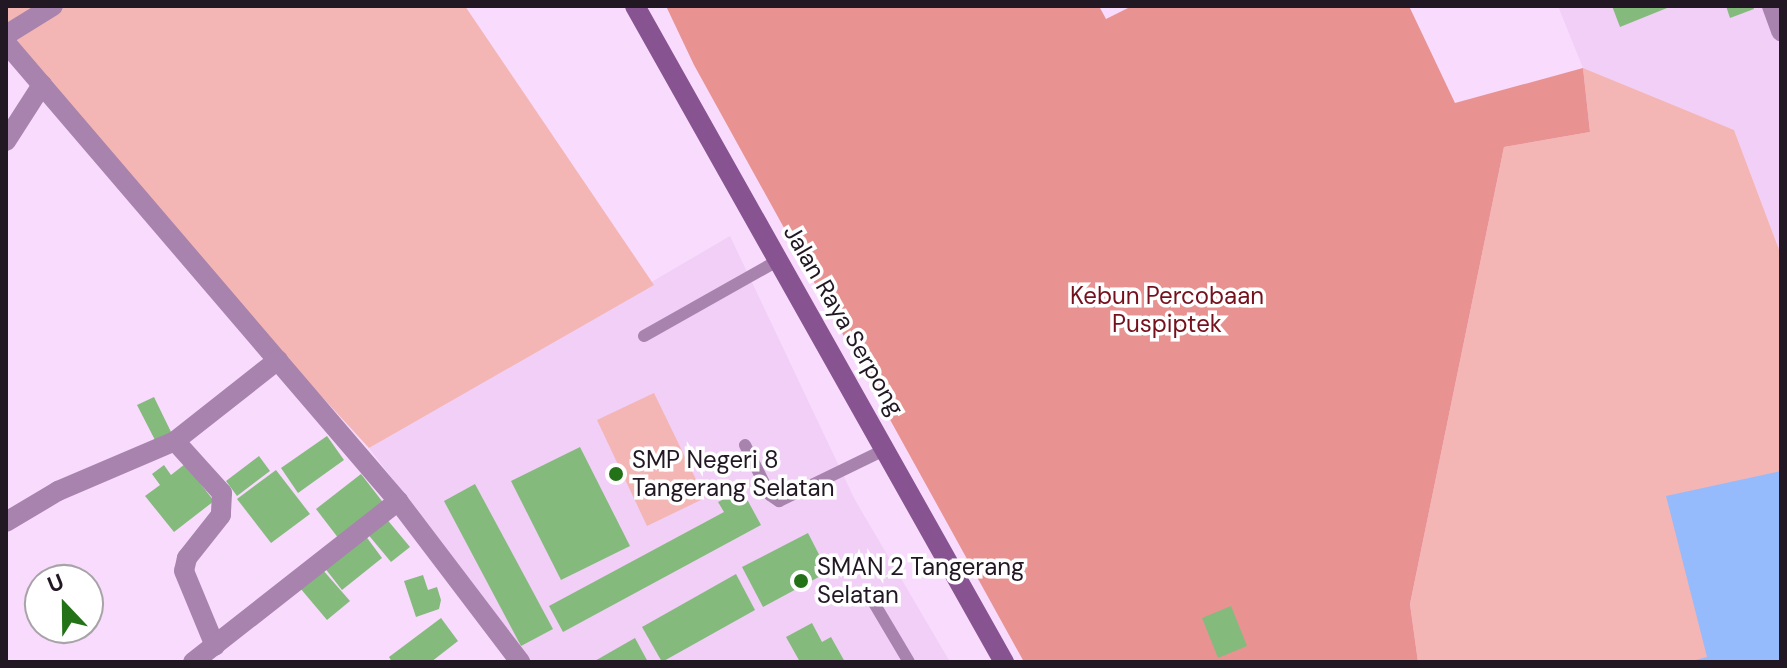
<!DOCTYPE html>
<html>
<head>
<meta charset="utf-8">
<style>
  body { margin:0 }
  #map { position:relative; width:1787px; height:668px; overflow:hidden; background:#f8dbfd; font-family:"DM Sans",sans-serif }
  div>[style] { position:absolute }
  .built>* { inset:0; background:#f1cff7 }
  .green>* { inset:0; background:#f3b6b4 }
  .forest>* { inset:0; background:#e89391 }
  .water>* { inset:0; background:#96bbfd }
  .building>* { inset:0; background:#85ba7d }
  .service>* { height:12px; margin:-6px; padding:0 6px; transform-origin:6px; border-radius:6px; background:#a783ad }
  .minor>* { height:20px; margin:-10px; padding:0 10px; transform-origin:10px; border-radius:10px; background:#a783ad }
  .secondary>* { height:20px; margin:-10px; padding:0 10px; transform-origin:10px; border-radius:10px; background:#875390 }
  .dots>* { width:22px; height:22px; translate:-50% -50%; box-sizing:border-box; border:4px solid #fff; border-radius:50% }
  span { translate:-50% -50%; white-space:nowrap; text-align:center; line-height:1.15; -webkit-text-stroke:7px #fff; paint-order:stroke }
  .park-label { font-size:24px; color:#75111d }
  .street-label { font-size:24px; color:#221824 }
  .poi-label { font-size:24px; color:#221824 }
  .left { translate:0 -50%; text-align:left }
  .frame { position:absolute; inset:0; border:8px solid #221824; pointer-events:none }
  .north { position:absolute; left:24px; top:564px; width:80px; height:80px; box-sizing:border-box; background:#fff; border:2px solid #a7a3a7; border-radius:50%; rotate:338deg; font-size:22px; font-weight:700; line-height:32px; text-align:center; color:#221824 }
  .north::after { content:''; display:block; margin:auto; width:28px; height:36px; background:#237218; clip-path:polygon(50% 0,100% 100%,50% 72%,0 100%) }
</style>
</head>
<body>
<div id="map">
  <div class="built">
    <div style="clip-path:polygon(1558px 6px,1781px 6px,1781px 255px,1734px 130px,1583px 68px)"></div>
    <div style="clip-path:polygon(730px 236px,855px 500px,950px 662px,532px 662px,369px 448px)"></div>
  </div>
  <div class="green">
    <div style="clip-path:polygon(6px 6px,465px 6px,654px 285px,369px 448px,138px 197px,6px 41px)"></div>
    <div style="clip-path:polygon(1583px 68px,1734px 130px,1781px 255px,1781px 662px,1418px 662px,1410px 604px,1504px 147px,1590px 132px)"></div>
    <div style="clip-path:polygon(654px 393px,705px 498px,647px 526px,597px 420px)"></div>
  </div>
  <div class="forest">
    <div style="clip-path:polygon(666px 6px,1099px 6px,1106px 19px,1132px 6px,1409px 6px,1455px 103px,1583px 68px,1590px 132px,1504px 147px,1410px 604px,1418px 662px,1024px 662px,694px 65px)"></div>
  </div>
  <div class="water">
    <div style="clip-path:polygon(1781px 471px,1781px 662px,1688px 662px,1707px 657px,1666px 496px)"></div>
  </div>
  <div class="building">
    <div style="clip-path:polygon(1612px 6px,1672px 6px,1620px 27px)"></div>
    <div style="clip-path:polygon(1726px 6px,1753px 6px,1754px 9px,1730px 18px)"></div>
    <div style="clip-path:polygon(154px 397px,172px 434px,156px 442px,137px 405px)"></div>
    <div style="clip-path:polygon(327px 436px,344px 460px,298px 493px,281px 468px)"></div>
    <div style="clip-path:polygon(580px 447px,630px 546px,561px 580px,511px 481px)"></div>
    <div style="clip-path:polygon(259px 456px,270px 471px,237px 496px,226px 481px)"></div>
    <div style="clip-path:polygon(185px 464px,214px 501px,174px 532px,145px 496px,160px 485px,152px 474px,164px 465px,171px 475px)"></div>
    <div style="clip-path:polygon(276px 470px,310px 514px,271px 543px,237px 499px)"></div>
    <div style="clip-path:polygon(361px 474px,385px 505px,339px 539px,316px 509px)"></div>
    <div style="clip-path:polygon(475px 484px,553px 629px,521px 646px,444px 501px)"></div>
    <div style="clip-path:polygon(742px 490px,761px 525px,563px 632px,549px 606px,724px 512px,718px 502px)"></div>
    <div style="clip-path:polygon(385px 517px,410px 547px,391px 562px,366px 532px)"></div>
    <div style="clip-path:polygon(808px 533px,828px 572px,763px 607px,742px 567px)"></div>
    <div style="clip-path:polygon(365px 535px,382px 558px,342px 590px,324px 567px)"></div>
    <div style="clip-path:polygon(322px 569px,350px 601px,327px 620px,300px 588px)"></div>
    <div style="clip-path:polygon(736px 574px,755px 610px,662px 662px,642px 627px)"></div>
    <div style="clip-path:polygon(423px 575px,428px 590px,437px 587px,441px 600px,439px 609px,416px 617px,404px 581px)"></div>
    <div style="clip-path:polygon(1231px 606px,1247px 646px,1218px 658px,1202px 618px)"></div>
    <div style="clip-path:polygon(441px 618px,458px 641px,431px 662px,392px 662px,389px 657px)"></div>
    <div style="clip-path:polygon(812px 623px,822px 642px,831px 637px,845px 662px,800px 662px,786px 637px)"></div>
    <div style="clip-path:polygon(635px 638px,648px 662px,593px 662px)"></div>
  </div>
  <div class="service">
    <div style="left:644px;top:336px;width:155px;rotate:-29.4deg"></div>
    <div style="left:745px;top:445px;width:56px;rotate:63.4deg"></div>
    <div style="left:770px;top:495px;width:11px;rotate:34deg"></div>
    <div style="left:779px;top:501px;width:119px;rotate:-25.9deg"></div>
    <div style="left:871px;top:598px;width:74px;rotate:59.3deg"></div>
  </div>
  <div class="minor">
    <div style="left:1772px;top:6px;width:27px;rotate:70deg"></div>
    <div style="left:6px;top:35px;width:55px;rotate:-31.7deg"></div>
    <div style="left:6px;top:43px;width:603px;rotate:49.44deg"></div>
    <div style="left:398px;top:501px;width:202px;rotate:52.8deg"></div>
    <div style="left:6px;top:141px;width:67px;rotate:-57.3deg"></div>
    <div style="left:175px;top:441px;width:70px;rotate:47.9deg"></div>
    <div style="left:222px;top:493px;width:22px;rotate:93deg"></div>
    <div style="left:221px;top:515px;width:55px;rotate:128.3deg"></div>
    <div style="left:187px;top:558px;width:13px;rotate:103deg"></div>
    <div style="left:184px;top:571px;width:81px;rotate:67.5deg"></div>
    <div style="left:6px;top:522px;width:61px;rotate:-30.8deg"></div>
    <div style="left:58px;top:491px;width:127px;rotate:-23.1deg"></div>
    <div style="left:175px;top:441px;width:131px;rotate:-38.2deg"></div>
    <div style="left:193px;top:662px;width:261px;rotate:-38.1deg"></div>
  </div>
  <div class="secondary">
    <div style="left:635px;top:6px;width:753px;rotate:60.64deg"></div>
  </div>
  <div class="dots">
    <div style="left:616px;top:474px;background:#237218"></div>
    <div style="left:801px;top:581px;background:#237218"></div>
  </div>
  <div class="park-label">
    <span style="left:1167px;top:310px">Kebun Percobaan<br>Puspiptek</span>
  </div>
  <div class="street-label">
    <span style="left:844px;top:320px;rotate:60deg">Jalan Raya Serpong</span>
  </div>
  <div class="poi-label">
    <span class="left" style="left:632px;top:474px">SMP Negeri 8<br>Tangerang Selatan</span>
    <span class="left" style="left:817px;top:581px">SMAN 2 Tangerang<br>Selatan</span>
  </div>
  <div class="frame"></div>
  <div class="north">U</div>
</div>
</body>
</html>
